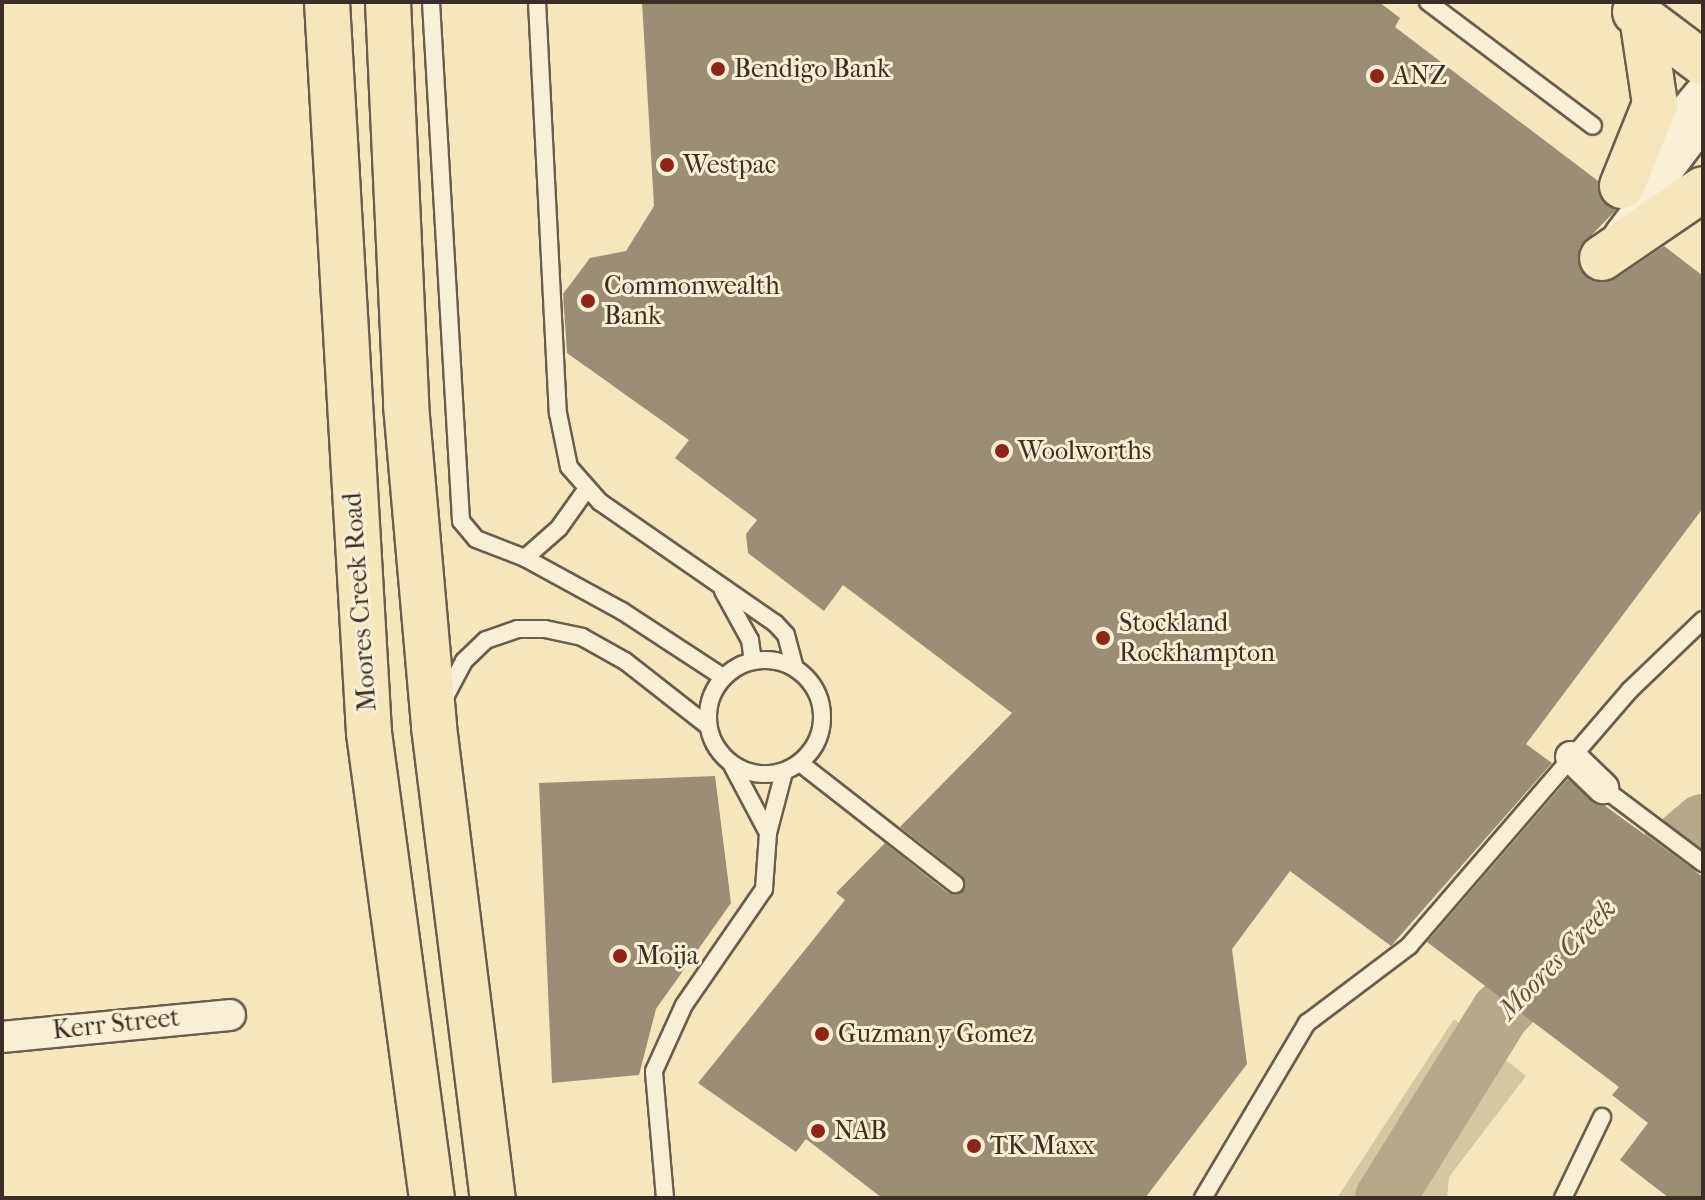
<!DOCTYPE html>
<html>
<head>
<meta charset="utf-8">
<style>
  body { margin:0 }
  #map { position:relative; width:1705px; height:1200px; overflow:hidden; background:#f6e6bd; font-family:"IM FELL French Canon",serif }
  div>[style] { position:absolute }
  .green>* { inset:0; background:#d6c7a3 }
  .river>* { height:60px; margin:-30px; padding:0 30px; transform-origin:30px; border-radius:30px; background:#b6a889 }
  .building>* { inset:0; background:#9c8e74 }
  .roads { filter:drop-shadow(2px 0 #6a5d4b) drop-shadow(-2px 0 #6a5d4b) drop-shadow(0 2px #6a5d4b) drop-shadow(0 -2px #6a5d4b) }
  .service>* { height:16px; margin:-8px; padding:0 8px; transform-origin:8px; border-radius:8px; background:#f9efd4 }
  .service>.ring { margin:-8px; padding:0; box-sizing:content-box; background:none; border:16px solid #f9efd4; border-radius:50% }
  .minor>* { height:30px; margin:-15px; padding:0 15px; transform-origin:15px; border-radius:15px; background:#f9efd4 }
  .primary>* { height:44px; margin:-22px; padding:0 22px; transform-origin:22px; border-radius:22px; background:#f6e6bd }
  .trunk>* { height:44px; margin:-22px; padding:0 22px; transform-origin:22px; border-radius:22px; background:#f6e6bd }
  .dots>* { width:22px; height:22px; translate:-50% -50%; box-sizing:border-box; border:4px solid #f9efd4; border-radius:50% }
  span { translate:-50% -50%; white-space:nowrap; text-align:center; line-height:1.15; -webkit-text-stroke:6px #f9efd4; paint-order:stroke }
  .poi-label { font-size:26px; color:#3b2f25 }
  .left { translate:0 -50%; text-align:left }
  .street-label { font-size:26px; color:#3b2f25 }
  .water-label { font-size:28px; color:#605343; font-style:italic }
  .frame { position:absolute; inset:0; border:4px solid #3b2f25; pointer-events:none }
</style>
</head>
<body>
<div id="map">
  <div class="green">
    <div style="clip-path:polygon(1454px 1019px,1526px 1076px,1449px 1177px,1447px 1198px,1337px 1198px)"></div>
  </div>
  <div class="river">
    <div style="left:1385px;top:1198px;width:219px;rotate:-58.1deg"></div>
    <div style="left:1501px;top:1012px;width:146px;rotate:-45.3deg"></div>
    <div style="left:1604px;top:908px;width:130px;rotate:-40.3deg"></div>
  </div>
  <div class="building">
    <div style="clip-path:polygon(642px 2px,1379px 2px,1400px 18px,1395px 27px,1598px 181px,1602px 201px,1616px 210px,1579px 248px,1581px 271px,1591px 280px,1615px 279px,1664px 246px,1703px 276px,1703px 508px,1526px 744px,1552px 763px,1391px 946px,1290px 871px,1232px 949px,1247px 1064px,1145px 1198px,882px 1198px,806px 1139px,796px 1152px,698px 1083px,845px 900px,836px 893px,885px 843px,948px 893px,963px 891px,962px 876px,900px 827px,1012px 713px,843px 585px,824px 611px,748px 553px,746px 534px,757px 520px,675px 458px,689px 440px,567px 353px,563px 294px,590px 258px,626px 251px,654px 206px)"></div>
    <div style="clip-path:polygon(715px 776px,731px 903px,656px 1009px,639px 1075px,552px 1083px,539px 783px)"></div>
    <div style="clip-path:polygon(1568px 779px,1703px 877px,1703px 1198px,1669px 1198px,1620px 1160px,1648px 1123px,1612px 1095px,1619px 1087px,1427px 942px)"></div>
  </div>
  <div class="roads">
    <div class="service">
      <div style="left:431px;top:2px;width:520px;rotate:86.69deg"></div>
      <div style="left:461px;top:521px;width:23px;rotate:50deg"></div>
      <div style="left:476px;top:539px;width:53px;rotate:21.2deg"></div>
      <div style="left:525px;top:558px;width:111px;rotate:28.7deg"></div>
      <div style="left:622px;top:611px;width:121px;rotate:33.2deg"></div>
      <div style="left:537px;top:2px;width:412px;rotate:87.1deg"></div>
      <div style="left:558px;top:413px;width:55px;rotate:78.5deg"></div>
      <div style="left:569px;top:467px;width:47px;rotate:48.5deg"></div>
      <div style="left:600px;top:502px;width:213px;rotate:34.7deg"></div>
      <div style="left:775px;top:623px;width:16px;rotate:47deg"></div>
      <div style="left:786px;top:635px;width:34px;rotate:75deg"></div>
      <div style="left:1428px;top:2px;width:206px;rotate:36.9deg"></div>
      <div style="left:525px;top:558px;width:45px;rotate:-41.4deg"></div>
      <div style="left:559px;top:528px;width:47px;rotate:-54.6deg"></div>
      <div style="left:723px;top:591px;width:56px;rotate:61.1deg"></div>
      <div style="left:750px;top:640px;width:21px;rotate:82deg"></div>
      <div class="ring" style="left:708px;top:660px;width:98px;height:98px"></div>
      <div style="left:444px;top:699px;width:43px;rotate:-62.2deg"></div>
      <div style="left:464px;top:661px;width:30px;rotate:-44deg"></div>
      <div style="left:486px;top:640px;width:34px;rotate:-19deg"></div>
      <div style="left:518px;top:629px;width:27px"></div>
      <div style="left:545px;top:629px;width:38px;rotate:12deg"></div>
      <div style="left:582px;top:637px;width:49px;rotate:29.2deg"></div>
      <div style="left:625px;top:661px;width:105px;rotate:38.1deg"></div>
      <div style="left:800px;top:763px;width:197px;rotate:38deg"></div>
      <div style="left:732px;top:765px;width:77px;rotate:62.1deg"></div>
      <div style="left:1603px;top:788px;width:125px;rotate:36.9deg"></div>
      <div style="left:665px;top:1198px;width:127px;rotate:-95deg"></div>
      <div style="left:654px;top:1071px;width:72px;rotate:-65.6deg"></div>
      <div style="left:684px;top:1005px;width:141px;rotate:-55.4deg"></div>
      <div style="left:764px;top:889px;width:56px;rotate:-85.9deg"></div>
      <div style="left:768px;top:833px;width:63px;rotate:-75.3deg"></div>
      <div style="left:1203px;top:1198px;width:204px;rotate:-59.3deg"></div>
      <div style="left:1307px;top:1023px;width:128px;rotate:-37deg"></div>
      <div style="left:1409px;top:946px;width:338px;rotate:-49.2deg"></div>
      <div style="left:1630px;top:690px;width:101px;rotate:-43.8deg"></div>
      <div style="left:1563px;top:1198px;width:90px;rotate:-64.3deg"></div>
    </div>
    <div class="minor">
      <div style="left:1644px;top:159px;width:92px;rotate:-49.9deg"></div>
      <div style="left:1620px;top:234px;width:138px;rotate:-53deg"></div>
      <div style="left:1571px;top:757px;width:45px;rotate:44.1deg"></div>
      <div style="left:2px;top:1037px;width:229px;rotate:-5.5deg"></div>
    </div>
    <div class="primary">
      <div style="left:1635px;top:12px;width:85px;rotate:36.9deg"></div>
      <div style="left:1622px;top:186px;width:88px;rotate:-68.1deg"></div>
      <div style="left:1655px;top:104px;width:88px;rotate:-98.5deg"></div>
      <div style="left:1602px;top:258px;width:122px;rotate:-34.3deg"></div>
    </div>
    <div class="trunk">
      <div style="left:327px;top:2px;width:732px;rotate:86.71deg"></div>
      <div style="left:369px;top:733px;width:469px;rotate:82.3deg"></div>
      <div style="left:388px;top:2px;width:403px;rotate:87.4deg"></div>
      <div style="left:406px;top:405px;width:323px;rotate:85deg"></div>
      <div style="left:434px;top:727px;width:475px;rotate:82.9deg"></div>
    </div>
  </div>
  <div class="dots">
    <div style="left:718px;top:69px;background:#8f2418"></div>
    <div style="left:1377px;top:76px;background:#8f2418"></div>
    <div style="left:667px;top:165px;background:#8f2418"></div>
    <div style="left:588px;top:301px;background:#8f2418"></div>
    <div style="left:1002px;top:451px;background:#8f2418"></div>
    <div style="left:1103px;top:638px;background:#8f2418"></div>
    <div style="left:620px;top:956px;background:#8f2418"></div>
    <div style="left:822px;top:1034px;background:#8f2418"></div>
    <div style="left:818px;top:1131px;background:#8f2418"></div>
    <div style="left:974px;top:1146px;background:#8f2418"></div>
  </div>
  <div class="poi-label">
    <span class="left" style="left:734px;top:69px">Bendigo Bank</span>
    <span class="left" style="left:1393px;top:76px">ANZ</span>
    <span class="left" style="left:683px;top:165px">Westpac</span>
    <span class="left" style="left:604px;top:301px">Commonwealth<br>Bank</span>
    <span class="left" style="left:1018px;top:451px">Woolworths</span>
    <span class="left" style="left:1119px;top:638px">Stockland<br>Rockhampton</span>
    <span class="left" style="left:636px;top:956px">Moija</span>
    <span class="left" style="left:838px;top:1034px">Guzman y Gomez</span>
    <span class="left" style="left:834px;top:1131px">NAB</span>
    <span class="left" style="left:990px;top:1146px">TK Maxx</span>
  </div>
  <div class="street-label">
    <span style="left:360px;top:602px;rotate:-94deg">Moores Creek Road</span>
    <span style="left:116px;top:1024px;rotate:-6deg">Kerr Street</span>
  </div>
  <div class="water-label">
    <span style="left:1557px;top:959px;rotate:-46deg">Moores Creek</span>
  </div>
  <div class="frame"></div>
</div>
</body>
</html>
